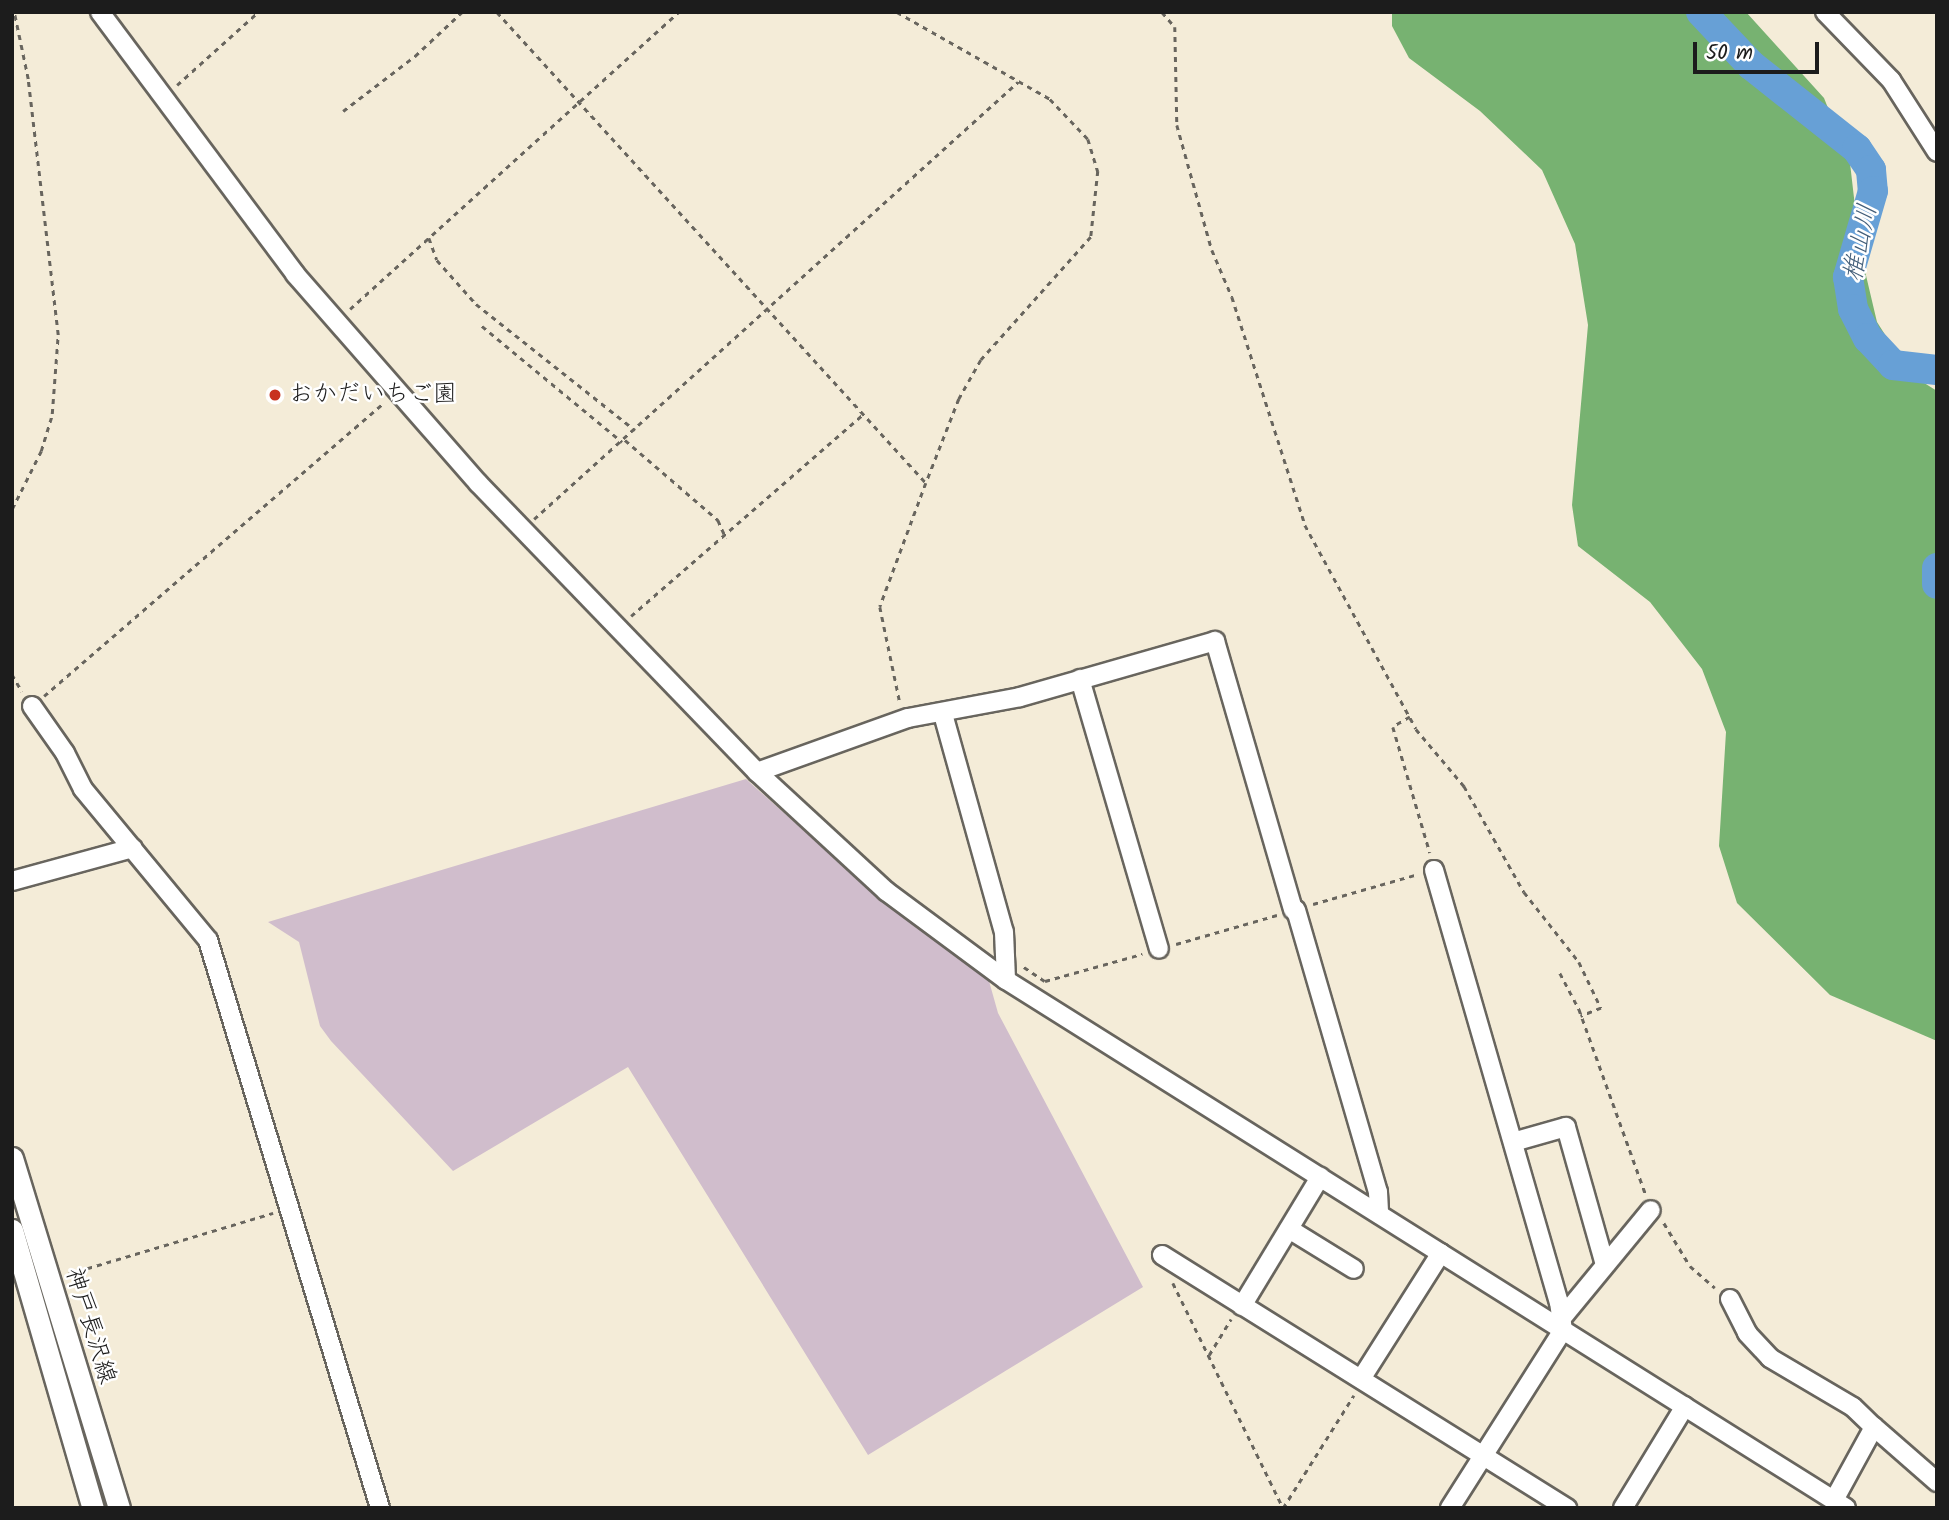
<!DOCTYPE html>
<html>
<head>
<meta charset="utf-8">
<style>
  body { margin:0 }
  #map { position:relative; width:1949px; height:1520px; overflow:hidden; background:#f4ecd8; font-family:Kalam,"Klee One",sans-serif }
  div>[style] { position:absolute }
  .industrial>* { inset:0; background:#d0bdcc }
  .forest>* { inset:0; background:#77b271 }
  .river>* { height:30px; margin:-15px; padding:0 15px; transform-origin:15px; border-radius:15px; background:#67a0d6 }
  .path>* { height:2.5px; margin-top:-1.25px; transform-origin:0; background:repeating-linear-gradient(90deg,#68655e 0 5px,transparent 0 10px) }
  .roads { filter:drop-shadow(2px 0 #68655e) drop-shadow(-2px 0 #68655e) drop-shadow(0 2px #68655e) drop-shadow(0 -2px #68655e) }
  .minor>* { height:18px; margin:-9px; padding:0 9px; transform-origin:9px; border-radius:9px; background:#fff }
  .major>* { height:21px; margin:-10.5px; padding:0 10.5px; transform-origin:10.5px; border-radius:10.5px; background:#fff }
  .dots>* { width:19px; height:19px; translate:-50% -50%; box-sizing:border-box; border:4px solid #fff; border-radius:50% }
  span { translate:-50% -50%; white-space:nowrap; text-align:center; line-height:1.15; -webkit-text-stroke:5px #fff; paint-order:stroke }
  .poi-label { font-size:24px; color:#1c1c1c }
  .left { translate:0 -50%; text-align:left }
  .street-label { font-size:24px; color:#1c1c1c }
  .water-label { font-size:26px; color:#425e79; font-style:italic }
  .frame { position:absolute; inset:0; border:14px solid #1c1c1c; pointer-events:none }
  .scale { position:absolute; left:1693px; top:42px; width:126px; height:32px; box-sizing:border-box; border:4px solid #1c1c1c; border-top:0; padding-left:9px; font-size:21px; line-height:24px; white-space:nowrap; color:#1c1c1c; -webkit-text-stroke:5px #fff; paint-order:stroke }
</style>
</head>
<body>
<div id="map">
  <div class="industrial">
    <div style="clip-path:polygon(746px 779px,881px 900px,989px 981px,998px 1013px,1143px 1287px,868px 1455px,628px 1067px,453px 1171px,331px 1041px,320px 1026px,299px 942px,268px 922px)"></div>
  </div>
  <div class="forest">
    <div style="clip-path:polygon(1392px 12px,1746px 12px,1824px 98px,1850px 163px,1860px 250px,1877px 322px,1910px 374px,1937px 391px,1937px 1041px,1830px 995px,1737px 903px,1719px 846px,1726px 732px,1702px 669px,1650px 602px,1578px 546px,1572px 505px,1588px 325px,1575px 244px,1542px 170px,1480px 111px,1409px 58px,1392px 26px)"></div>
  </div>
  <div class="river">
    <div style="left:1701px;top:12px;width:73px;rotate:46.7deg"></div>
    <div style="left:1751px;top:65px;width:135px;rotate:38.4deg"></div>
    <div style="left:1857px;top:149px;width:25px;rotate:56deg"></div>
    <div style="left:1871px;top:170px;width:21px;rotate:85deg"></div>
    <div style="left:1873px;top:191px;width:90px;rotate:106.2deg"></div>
    <div style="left:1848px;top:277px;width:32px;rotate:81deg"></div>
    <div style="left:1853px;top:309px;width:33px;rotate:63deg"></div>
    <div style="left:1868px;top:338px;width:37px;rotate:47deg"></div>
    <div style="left:1893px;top:365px;width:44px;rotate:6.5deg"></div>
    <div style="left:1937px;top:568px;width:16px;rotate:90deg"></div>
  </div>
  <div class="path">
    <div style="left:497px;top:12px;width:637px;rotate:47.67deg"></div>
    <div style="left:926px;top:483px;width:132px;rotate:110.4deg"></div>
    <div style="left:880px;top:607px;width:98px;rotate:78.2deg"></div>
    <div style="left:897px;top:12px;width:176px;rotate:29.6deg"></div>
    <div style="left:1050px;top:99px;width:55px;rotate:46.5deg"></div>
    <div style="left:1088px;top:139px;width:34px;rotate:73deg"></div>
    <div style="left:1098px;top:171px;width:66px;rotate:96.1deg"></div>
    <div style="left:1091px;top:237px;width:165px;rotate:131.8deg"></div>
    <div style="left:981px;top:360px;width:45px;rotate:119.4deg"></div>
    <div style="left:959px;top:399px;width:90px;rotate:111.4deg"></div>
    <div style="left:1162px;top:12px;width:20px;rotate:49deg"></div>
    <div style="left:1175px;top:27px;width:98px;rotate:88.8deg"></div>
    <div style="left:1177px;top:125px;width:130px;rotate:74.4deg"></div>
    <div style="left:1212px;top:250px;width:51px;rotate:66.9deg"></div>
    <div style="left:1232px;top:297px;width:239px;rotate:72.2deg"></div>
    <div style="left:1305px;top:525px;width:232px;rotate:61.4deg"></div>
    <div style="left:1416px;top:729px;width:75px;rotate:49.9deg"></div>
    <div style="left:1464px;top:786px;width:122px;rotate:60.5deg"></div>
    <div style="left:1524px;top:892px;width:89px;rotate:51.8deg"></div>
    <div style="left:1579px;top:962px;width:51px;rotate:64.4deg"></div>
    <div style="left:1601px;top:1008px;width:22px;rotate:158deg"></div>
    <div style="left:177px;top:85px;width:109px;rotate:-42deg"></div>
    <div style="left:343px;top:111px;width:91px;rotate:-37.4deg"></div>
    <div style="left:415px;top:56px;width:64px;rotate:-43.1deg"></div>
    <div style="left:429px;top:238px;width:23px;rotate:70deg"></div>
    <div style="left:437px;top:260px;width:59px;rotate:48.4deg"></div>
    <div style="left:476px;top:304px;width:203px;rotate:38.4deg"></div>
    <div style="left:350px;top:309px;width:443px;rotate:-42.1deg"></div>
    <div style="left:482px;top:326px;width:182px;rotate:39.6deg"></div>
    <div style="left:625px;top:440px;width:123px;rotate:40.7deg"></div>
    <div style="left:718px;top:520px;width:20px;rotate:66deg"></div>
    <div style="left:12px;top:509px;width:65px;rotate:-63.4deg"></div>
    <div style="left:41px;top:451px;width:39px;rotate:-73deg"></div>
    <div style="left:52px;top:414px;width:79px;rotate:-85.7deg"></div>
    <div style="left:58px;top:335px;width:258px;rotate:-96.7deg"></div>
    <div style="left:28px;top:79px;width:68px;rotate:-101.8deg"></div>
    <div style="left:534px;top:519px;width:652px;rotate:-42.08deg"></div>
    <div style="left:631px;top:616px;width:308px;rotate:-41deg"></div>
    <div style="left:12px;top:674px;width:20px;rotate:60deg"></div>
    <div style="left:44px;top:696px;width:449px;rotate:-40.8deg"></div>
    <div style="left:1410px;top:717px;width:20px;rotate:150deg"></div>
    <div style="left:1393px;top:727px;width:131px;rotate:73.6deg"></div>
    <div style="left:1313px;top:904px;width:109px;rotate:-15.9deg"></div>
    <div style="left:1176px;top:944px;width:105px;rotate:-16deg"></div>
    <div style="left:1024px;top:967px;width:25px;rotate:34deg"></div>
    <div style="left:1045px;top:981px;width:101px;rotate:-15.6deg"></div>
    <div style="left:1560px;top:973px;width:41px;rotate:62.2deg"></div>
    <div style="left:1579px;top:1009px;width:198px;rotate:70.2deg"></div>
    <div style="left:1664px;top:1223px;width:50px;rotate:58.8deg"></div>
    <div style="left:1690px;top:1266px;width:33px;rotate:41deg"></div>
    <div style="left:68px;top:1274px;width:214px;rotate:-16.6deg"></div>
    <div style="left:1173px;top:1283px;width:250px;rotate:63.9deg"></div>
    <div style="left:1209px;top:1355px;width:42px;rotate:-58.6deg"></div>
    <div style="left:1283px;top:1508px;width:133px;rotate:-57.9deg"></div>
  </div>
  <div class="roads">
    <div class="minor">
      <div style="left:100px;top:12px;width:327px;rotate:53.3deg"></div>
      <div style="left:295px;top:274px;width:278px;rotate:48.8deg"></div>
      <div style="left:478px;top:483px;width:402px;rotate:46deg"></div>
      <div style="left:757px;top:772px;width:176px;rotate:42.7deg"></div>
      <div style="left:886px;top:891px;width:149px;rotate:36.6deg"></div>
      <div style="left:1006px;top:980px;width:992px;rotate:32.15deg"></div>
      <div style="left:1825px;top:12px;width:95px;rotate:45.9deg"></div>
      <div style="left:1891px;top:80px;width:85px;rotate:57.4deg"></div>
      <div style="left:1080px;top:679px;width:281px;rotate:73.7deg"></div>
      <div style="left:32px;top:706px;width:57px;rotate:54.9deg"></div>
      <div style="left:65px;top:753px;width:40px;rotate:63.4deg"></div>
      <div style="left:83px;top:789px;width:196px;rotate:50.4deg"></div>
      <div style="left:208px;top:940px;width:593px;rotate:73.15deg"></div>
      <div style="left:943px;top:714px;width:226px;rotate:74.4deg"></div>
      <div style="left:1004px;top:932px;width:48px;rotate:87.6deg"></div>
      <div style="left:757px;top:772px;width:160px;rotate:-19.7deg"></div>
      <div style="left:908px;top:718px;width:114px;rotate:-10.6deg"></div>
      <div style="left:1020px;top:697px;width:203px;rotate:-16deg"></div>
      <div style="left:1215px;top:641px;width:280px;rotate:73.8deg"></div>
      <div style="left:1434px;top:870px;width:450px;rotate:73.9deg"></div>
      <div style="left:1559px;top:1302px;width:28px;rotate:82deg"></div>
      <div style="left:1563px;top:1330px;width:211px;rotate:122.4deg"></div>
      <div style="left:12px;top:881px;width:125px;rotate:-15.3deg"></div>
      <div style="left:1296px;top:910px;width:294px;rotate:73.8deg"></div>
      <div style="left:1378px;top:1192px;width:22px;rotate:87deg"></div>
      <div style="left:1513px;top:1142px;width:55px;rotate:-15.8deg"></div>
      <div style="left:1566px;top:1127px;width:143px;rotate:74.2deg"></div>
      <div style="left:1289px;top:1229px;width:76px;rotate:31.6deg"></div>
      <div style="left:1162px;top:1255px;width:478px;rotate:32deg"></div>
      <div style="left:1730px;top:1299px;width:38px;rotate:63deg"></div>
      <div style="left:1747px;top:1333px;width:34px;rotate:47deg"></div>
      <div style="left:1770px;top:1358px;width:96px;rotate:30.6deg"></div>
      <div style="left:1853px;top:1407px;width:29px;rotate:44deg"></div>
      <div style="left:1874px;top:1427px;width:83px;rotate:118.7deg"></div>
      <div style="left:1242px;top:1306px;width:151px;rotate:-58.8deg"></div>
      <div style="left:1561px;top:1319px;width:141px;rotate:-50.5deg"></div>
      <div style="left:1361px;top:1379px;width:149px;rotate:-57.6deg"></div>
      <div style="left:1874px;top:1427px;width:84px;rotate:41.1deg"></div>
      <div style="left:1623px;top:1508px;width:119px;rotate:-58.7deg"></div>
    </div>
    <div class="major">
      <div style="left:12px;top:1158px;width:366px;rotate:73deg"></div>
      <div style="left:12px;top:1230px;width:290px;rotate:73.8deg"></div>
    </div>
  </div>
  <div class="dots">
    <div style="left:275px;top:395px;background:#c8321e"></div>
  </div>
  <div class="poi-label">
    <span class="left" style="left:289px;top:395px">おかだいちご園</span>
  </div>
  <div class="street-label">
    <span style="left:90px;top:1326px;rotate:73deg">神戸長沢線</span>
  </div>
  <div class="water-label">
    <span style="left:1862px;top:243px;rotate:-78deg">椎山川</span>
  </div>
  <div class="frame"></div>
  <div class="scale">50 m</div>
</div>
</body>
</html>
